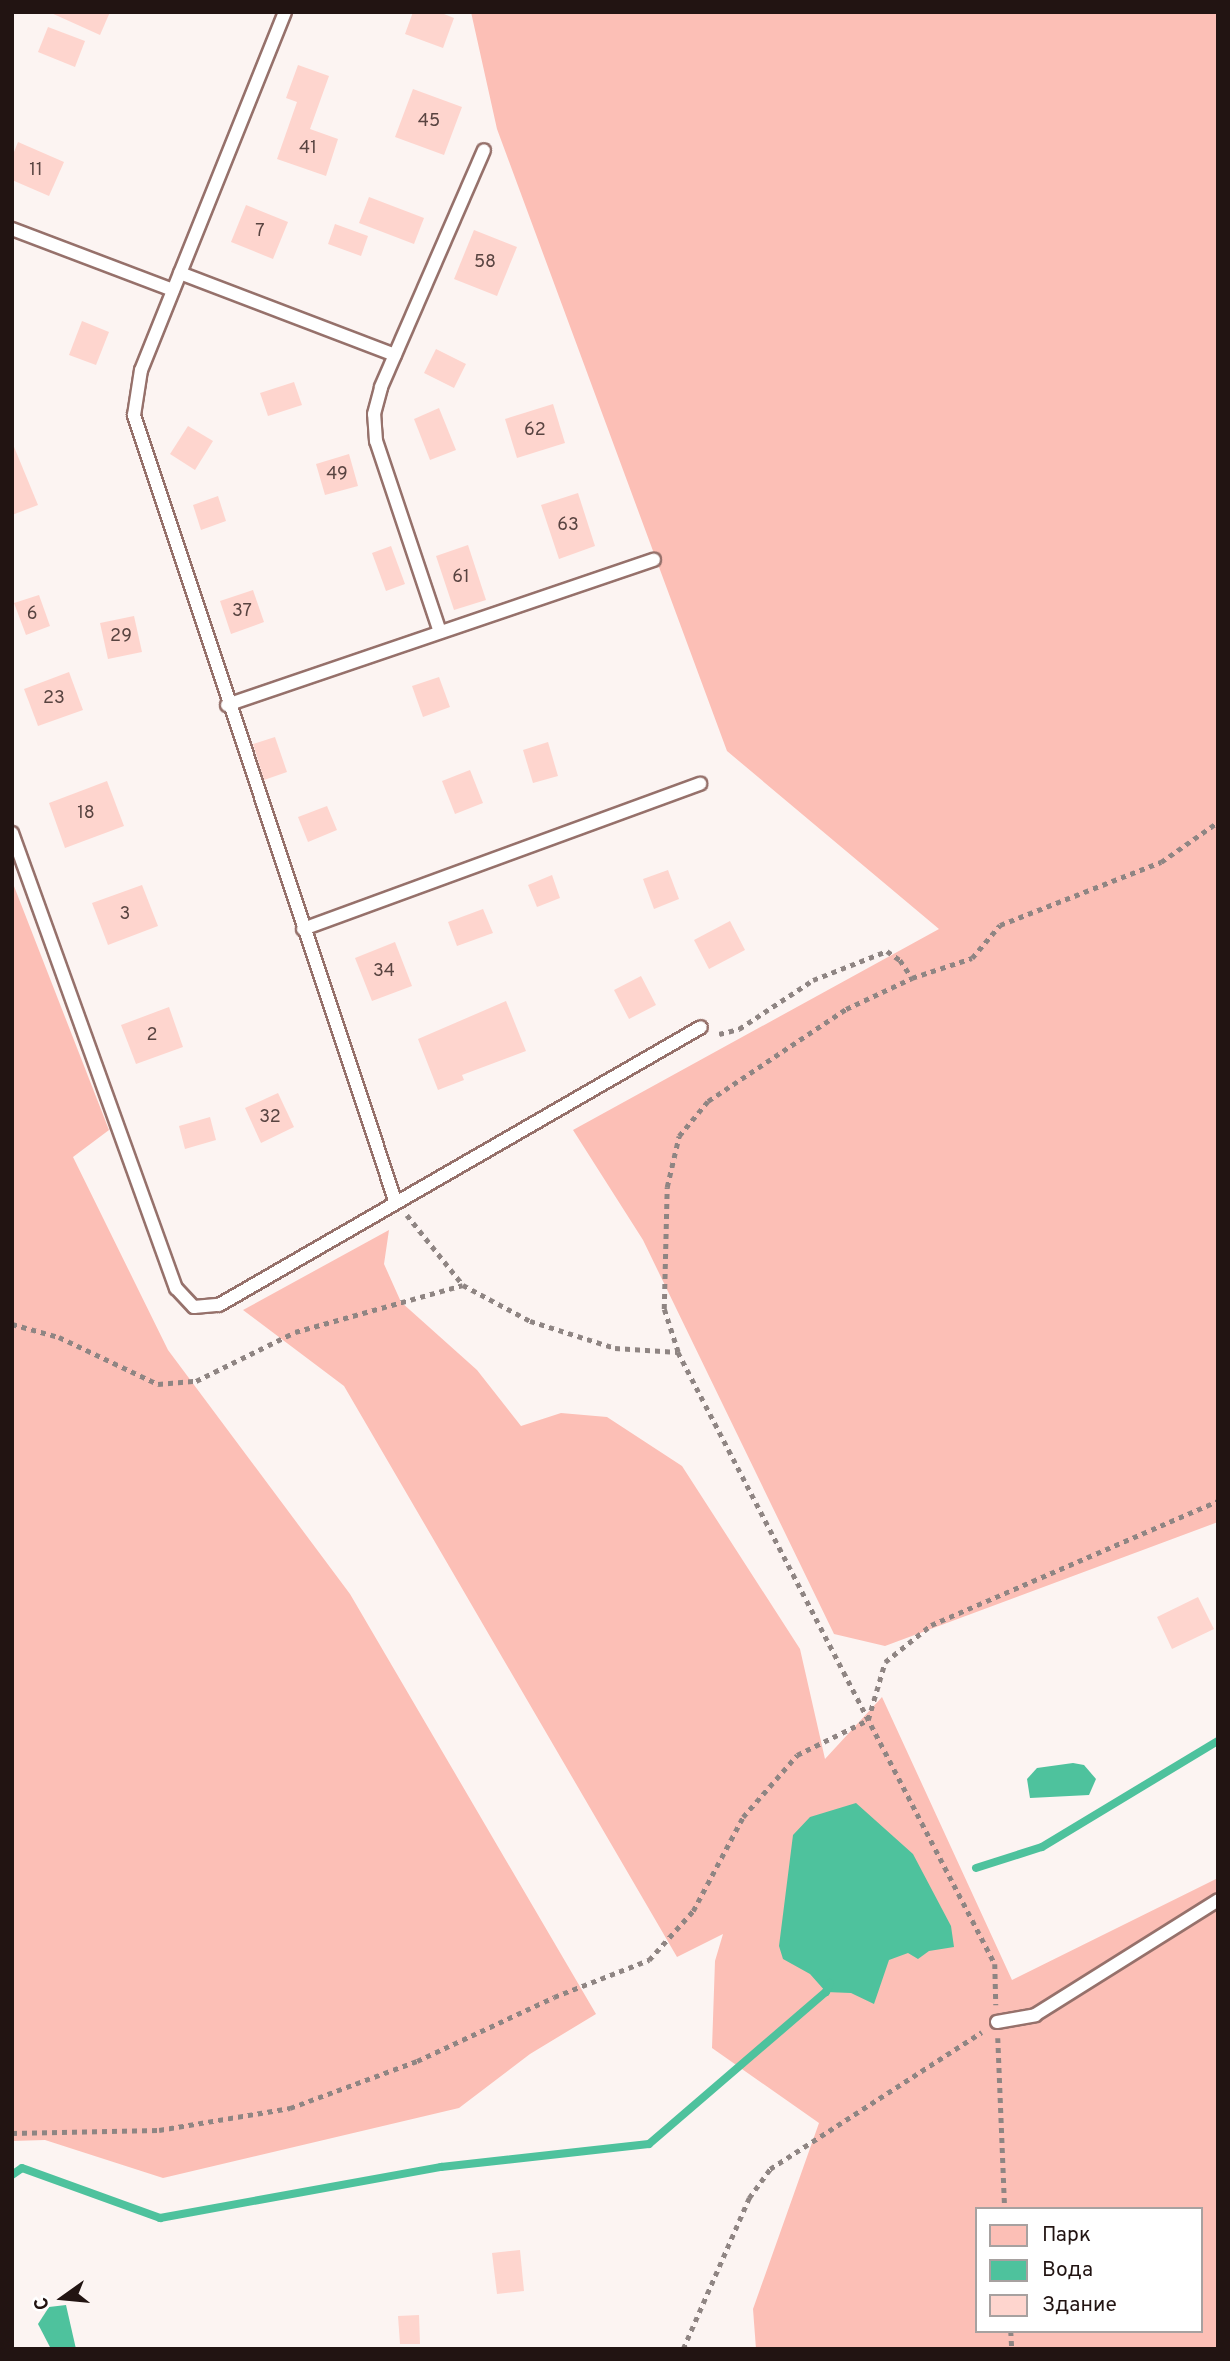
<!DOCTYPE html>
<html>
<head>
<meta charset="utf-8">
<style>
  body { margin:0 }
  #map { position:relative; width:1230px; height:2361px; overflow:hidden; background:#fcf4f2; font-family:Overpass,sans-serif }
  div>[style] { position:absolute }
  .green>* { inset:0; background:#fcbfb6 }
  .water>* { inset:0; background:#4ec29d }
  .stream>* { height:8px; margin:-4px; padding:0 4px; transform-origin:4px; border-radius:4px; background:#4ec29d }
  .building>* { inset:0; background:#fed5ce }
  .path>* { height:4.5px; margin-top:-2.25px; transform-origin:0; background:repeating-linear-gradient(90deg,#8f8583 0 5px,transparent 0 10px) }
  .roads { filter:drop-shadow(2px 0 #96716b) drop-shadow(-2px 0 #96716b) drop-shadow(0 2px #96716b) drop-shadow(0 -2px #96716b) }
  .lane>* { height:12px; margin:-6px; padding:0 6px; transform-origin:6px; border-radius:6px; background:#fff }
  span { translate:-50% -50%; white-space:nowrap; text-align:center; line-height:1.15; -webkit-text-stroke:7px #fff; paint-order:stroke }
  .number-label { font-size:18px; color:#594441 }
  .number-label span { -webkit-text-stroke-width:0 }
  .frame { position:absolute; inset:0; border:14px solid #221412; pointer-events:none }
  .legend { position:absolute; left:975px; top:2207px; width:228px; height:126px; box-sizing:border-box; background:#fff; border:2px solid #a7a1a0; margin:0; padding:9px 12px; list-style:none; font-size:21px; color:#221412 }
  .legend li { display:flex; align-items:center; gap:14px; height:35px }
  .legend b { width:35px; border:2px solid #a7a1a0 }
  .north { position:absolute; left:28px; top:2263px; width:70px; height:70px; -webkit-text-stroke:5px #fff; paint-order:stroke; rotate:255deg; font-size:19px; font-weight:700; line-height:28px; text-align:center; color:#221412 }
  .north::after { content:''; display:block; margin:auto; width:24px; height:32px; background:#221412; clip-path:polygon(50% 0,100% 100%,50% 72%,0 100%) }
</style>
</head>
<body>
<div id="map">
  <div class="green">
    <div style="clip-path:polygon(471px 12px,1218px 12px,1218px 1522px,885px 1646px,834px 1634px,643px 1240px,573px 1130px,939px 929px,727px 751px,497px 129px)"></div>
    <div style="clip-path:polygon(12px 881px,109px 1130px,73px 1157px,168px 1350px,350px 1594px,596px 2014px,530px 2054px,459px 2108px,163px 2178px,45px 2140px,12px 2141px)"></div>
    <div style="clip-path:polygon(evenodd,389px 1230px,384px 1264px,401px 1302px,477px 1370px,521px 1426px,561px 1413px,607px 1417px,682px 1466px,800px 1649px,825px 1759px,882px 1697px,1012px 1980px,1218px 1878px,1218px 2349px,756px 2349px,753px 2309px,819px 2123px,712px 2048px,715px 1961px,723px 1934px,677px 1957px,344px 1386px,243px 1310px,389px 1230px,976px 2209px,1200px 2209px,1200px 2331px,976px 2331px,976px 2209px)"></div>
  </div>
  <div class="water">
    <div style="clip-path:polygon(1073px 1763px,1084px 1765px,1096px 1779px,1089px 1795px,1030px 1798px,1027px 1779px,1037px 1768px)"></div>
    <div style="clip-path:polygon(856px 1803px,913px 1854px,951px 1926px,954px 1947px,929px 1951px,918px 1959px,908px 1953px,889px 1960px,874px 2004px,851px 1993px,826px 1992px,810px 1974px,783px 1959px,779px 1946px,793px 1835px,810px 1817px)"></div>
    <div style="clip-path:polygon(66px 2305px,76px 2349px,51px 2349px,38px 2324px,49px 2307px)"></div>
  </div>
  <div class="stream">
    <div style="left:976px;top:1868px;width:69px;rotate:-17.7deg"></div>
    <div style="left:1042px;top:1847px;width:205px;rotate:-31.1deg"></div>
    <div style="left:12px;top:2175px;width:12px;rotate:-35deg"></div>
    <div style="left:22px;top:2168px;width:147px;rotate:19.9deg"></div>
    <div style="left:160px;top:2218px;width:286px;rotate:-10.3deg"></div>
    <div style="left:441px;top:2167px;width:209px;rotate:-6.3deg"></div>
    <div style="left:649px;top:2144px;width:233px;rotate:-40.7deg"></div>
    <div style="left:826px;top:1992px;width:10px;rotate:-66deg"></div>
  </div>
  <div class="building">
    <div style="clip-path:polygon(49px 12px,110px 12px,100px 35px)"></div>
    <div style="clip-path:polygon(413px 12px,439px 12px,454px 18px,443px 48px,405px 34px)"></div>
    <div style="clip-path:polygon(48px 27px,85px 41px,75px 67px,38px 52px)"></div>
    <div style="clip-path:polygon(298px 65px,329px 76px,310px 129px,338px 139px,326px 176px,277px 159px,297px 102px,286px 98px)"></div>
    <div style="clip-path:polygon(413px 89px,462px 107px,444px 155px,395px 137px)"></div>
    <div style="clip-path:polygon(18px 142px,64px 162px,49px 196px,12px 180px,12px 157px)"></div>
    <div style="clip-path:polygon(369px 197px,424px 218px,414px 244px,359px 223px)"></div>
    <div style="clip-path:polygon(246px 205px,288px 222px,273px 259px,231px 242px)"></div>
    <div style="clip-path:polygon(335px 224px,368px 236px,361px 256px,328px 244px)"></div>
    <div style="clip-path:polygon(474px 230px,517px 247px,497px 296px,454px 279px)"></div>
    <div style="clip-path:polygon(82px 321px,109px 332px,96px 365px,69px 355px)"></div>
    <div style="clip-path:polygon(436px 349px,466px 364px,454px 388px,424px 373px)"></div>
    <div style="clip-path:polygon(294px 382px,302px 405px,268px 416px,260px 393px)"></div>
    <div style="clip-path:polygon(553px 404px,565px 443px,517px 458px,505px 419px)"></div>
    <div style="clip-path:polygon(439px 408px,456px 450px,430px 460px,414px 419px)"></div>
    <div style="clip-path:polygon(188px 426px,213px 441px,195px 470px,170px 454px)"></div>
    <div style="clip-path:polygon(12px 442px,38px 505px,12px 515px)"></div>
    <div style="clip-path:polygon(349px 454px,358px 486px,325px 495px,316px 464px)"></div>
    <div style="clip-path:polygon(578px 493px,595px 546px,559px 559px,541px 505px)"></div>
    <div style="clip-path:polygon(218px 496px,226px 521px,201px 530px,193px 505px)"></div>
    <div style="clip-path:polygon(468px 545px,486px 600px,454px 610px,436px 556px)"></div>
    <div style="clip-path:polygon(391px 546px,405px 584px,386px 591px,372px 553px)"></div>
    <div style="clip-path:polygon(253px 590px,264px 622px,231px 634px,220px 601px)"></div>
    <div style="clip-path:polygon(39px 595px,50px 626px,26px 635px,14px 603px)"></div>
    <div style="clip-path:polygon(134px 616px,142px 652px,108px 659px,100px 623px)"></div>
    <div style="clip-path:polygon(69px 672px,83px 710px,38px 726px,24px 689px)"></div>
    <div style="clip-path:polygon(439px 677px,450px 707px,423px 717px,412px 686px)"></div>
    <div style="clip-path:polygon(275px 737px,287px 772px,264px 780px,253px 744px)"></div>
    <div style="clip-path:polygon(548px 742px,558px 776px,533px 783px,523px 750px)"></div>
    <div style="clip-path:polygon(470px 770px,483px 803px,455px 814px,442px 781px)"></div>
    <div style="clip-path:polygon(107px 781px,124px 826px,65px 848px,49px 803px)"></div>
    <div style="clip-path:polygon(327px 806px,337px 830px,308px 842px,298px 817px)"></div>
    <div style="clip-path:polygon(668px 870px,679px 899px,654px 909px,643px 879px)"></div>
    <div style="clip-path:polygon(552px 875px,560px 898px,537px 907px,528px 885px)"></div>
    <div style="clip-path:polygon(142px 885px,158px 926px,108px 945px,92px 903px)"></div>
    <div style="clip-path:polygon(483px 909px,493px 933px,457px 946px,448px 922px)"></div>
    <div style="clip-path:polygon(730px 921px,745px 950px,709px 969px,694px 940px)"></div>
    <div style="clip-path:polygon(395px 942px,412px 986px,372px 1001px,355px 958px)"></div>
    <div style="clip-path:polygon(641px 976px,656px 1005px,629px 1019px,614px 990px)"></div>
    <div style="clip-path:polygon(506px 1001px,526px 1051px,462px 1075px,464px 1080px,438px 1090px,418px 1039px)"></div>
    <div style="clip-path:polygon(169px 1007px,183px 1047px,136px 1064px,121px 1025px)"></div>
    <div style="clip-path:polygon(278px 1093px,294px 1127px,261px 1143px,245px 1108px)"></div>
    <div style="clip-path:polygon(210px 1117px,216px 1140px,185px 1149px,179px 1126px)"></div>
    <div style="clip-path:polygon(1198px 1597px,1214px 1629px,1172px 1649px,1157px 1617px)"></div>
    <div style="clip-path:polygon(520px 2250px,524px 2291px,497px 2294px,492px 2253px)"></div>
    <div style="clip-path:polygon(419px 2315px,420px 2344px,400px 2344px,398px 2316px)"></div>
  </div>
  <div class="path">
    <div style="left:719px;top:1034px;width:21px;rotate:-14deg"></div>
    <div style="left:739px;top:1029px;width:89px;rotate:-33.5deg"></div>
    <div style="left:813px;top:980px;width:79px;rotate:-21.4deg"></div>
    <div style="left:887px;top:951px;width:16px;rotate:35deg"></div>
    <div style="left:900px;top:960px;width:22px;rotate:56deg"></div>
    <div style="left:407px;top:1215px;width:90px;rotate:51.3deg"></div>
    <div style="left:463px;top:1285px;width:76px;rotate:28.2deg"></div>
    <div style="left:530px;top:1321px;width:89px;rotate:17.6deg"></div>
    <div style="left:615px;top:1348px;width:63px;rotate:3.6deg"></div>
    <div style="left:678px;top:1352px;width:689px;rotate:62.62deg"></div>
    <div style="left:995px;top:1964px;width:41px;rotate:88.6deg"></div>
    <div style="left:12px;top:1324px;width:49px;rotate:15.5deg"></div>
    <div style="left:59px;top:1337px;width:110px;rotate:25.4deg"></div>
    <div style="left:158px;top:1384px;width:38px;rotate:-5deg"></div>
    <div style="left:196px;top:1381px;width:110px;rotate:-26.3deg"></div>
    <div style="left:295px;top:1332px;width:174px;rotate:-15.6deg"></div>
    <div style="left:678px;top:1352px;width:45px;rotate:-108deg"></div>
    <div style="left:664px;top:1309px;width:122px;rotate:-88.6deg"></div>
    <div style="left:667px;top:1187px;width:52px;rotate:-76.8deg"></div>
    <div style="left:679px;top:1136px;width:45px;rotate:-50.4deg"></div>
    <div style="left:708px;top:1101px;width:166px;rotate:-33.7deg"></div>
    <div style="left:846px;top:1009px;width:73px;rotate:-25.2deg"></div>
    <div style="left:912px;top:978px;width:63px;rotate:-18.4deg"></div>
    <div style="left:972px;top:958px;width:43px;rotate:-49.7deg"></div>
    <div style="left:1000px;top:925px;width:173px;rotate:-21.4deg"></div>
    <div style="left:1161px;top:862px;width:70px;rotate:-35.1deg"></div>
    <div style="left:998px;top:2038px;width:171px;rotate:87.7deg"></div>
    <div style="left:12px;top:2133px;width:147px;rotate:-1.2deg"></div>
    <div style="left:159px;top:2130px;width:133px;rotate:-9.5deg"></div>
    <div style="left:290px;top:2108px;width:135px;rotate:-20.3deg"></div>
    <div style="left:417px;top:2061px;width:151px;rotate:-25deg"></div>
    <div style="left:554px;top:1997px;width:102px;rotate:-21.3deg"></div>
    <div style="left:649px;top:1960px;width:66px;rotate:-48.1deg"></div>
    <div style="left:693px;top:1911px;width:106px;rotate:-62deg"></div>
    <div style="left:743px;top:1817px;width:82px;rotate:-48.9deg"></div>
    <div style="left:797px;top:1755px;width:79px;rotate:-26.2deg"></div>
    <div style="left:868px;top:1720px;width:60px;rotate:-73.7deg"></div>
    <div style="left:885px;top:1662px;width:59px;rotate:-38.8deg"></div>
    <div style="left:931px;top:1625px;width:313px;rotate:-23.4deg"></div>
    <div style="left:1011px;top:2331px;width:18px;rotate:87deg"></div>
    <div style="left:683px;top:2349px;width:165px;rotate:-66.4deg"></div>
    <div style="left:749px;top:2198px;width:36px;rotate:-54deg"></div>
    <div style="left:770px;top:2169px;width:252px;rotate:-32.9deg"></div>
  </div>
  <div class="roads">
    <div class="lane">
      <div style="left:285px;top:12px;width:386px;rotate:111.9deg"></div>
      <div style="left:141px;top:370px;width:46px;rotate:98.8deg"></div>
      <div style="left:134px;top:415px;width:830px;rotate:71.61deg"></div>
      <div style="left:12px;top:229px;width:172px;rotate:20.8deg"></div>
      <div style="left:180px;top:273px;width:230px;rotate:20.9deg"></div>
      <div style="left:440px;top:632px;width:201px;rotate:-108.5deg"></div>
      <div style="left:376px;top:441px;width:27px;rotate:-94deg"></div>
      <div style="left:374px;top:414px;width:28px;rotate:-75deg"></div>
      <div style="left:381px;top:387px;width:258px;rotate:-66.5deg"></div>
      <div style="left:227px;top:705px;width:451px;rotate:-18.8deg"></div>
      <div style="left:12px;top:833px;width:484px;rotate:70.2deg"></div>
      <div style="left:176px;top:1288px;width:26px;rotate:47deg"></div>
      <div style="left:194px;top:1307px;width:25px;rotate:-5deg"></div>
      <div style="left:219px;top:1305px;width:556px;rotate:-29.97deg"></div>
      <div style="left:303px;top:929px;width:423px;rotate:-20.1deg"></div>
      <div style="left:997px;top:2022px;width:39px;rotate:-10deg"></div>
      <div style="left:1035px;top:2015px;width:216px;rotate:-32.1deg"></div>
    </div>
  </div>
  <div class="number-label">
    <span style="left:429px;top:122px">45</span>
    <span style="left:308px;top:149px">41</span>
    <span style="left:36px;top:171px">11</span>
    <span style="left:260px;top:232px">7</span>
    <span style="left:485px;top:263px">58</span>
    <span style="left:535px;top:431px">62</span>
    <span style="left:337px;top:475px">49</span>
    <span style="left:568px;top:526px">63</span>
    <span style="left:461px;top:578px">61</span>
    <span style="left:242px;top:612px">37</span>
    <span style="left:32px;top:615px">6</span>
    <span style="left:121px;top:637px">29</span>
    <span style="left:54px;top:699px">23</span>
    <span style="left:86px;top:814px">18</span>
    <span style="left:125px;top:915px">3</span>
    <span style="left:384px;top:972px">34</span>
    <span style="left:152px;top:1036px">2</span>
    <span style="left:270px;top:1118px">32</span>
  </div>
  <div class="frame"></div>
  <ul class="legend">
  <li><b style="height:19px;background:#fcbfb6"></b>Парк</li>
  <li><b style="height:19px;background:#4ec29d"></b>Вода</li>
  <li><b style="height:19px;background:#fed5ce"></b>Здание</li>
  </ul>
  <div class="north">С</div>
</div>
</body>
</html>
